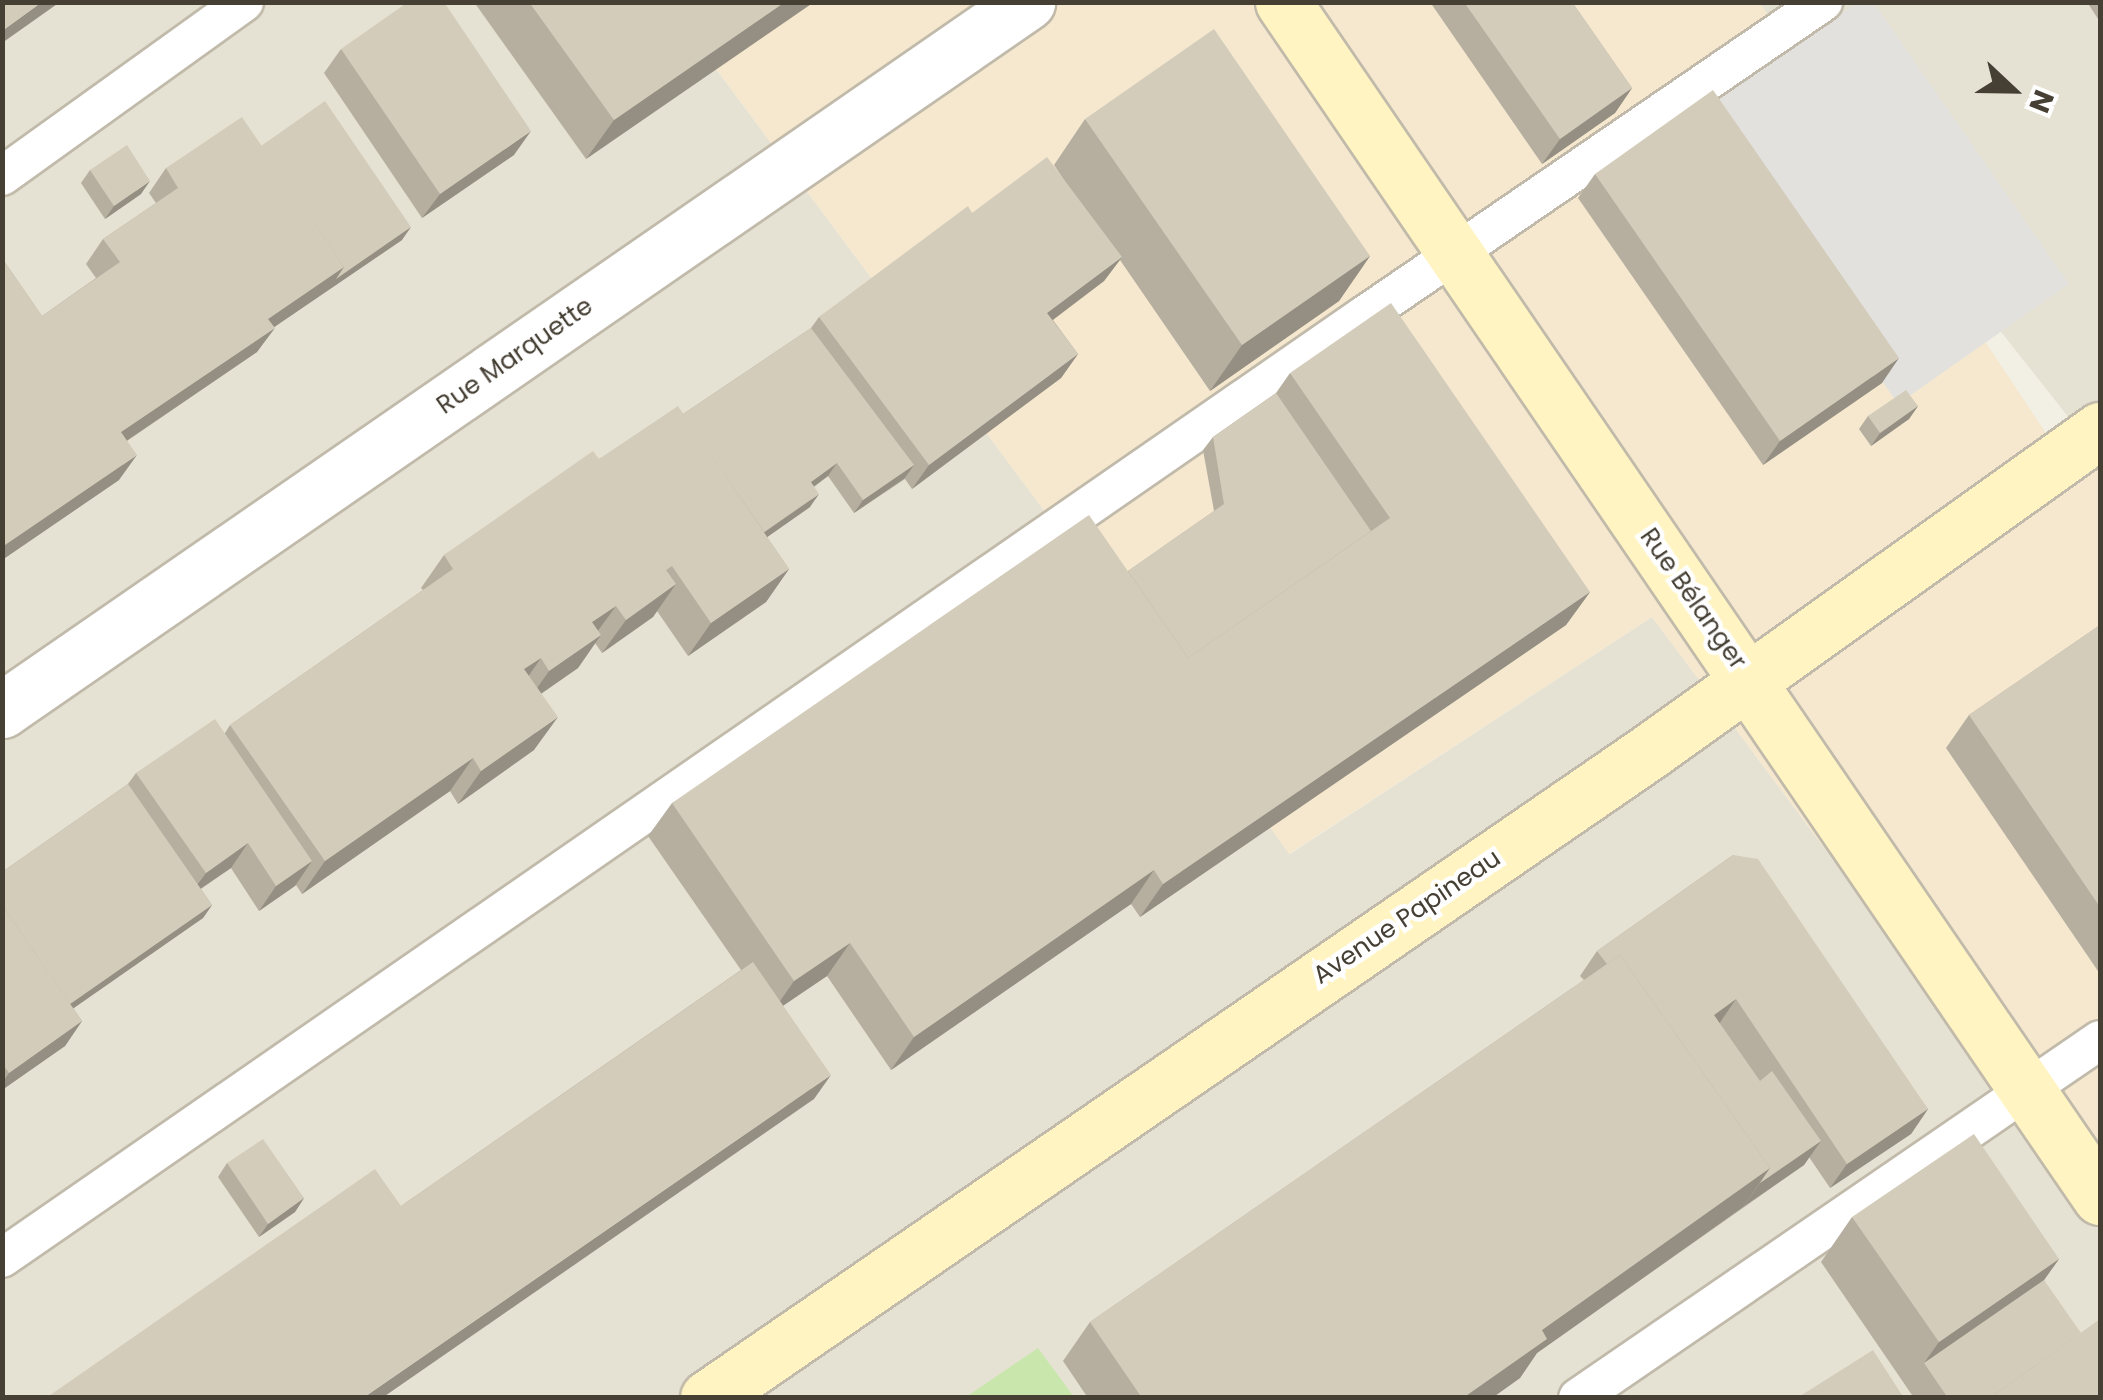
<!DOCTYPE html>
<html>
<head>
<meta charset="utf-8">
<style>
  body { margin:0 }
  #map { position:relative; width:2103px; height:1400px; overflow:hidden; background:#f2efe5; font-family:Poppins,sans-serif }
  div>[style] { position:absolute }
  .residential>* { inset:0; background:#e6e2d3 }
  .commercial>* { inset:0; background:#f5e8cf }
  .green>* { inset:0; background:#c9e7ad }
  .parking>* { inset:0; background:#e3e1dd }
  .roads { filter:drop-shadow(2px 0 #c1baaa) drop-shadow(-2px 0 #c1baaa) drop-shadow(0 2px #c1baaa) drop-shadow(0 -2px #c1baaa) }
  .lane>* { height:38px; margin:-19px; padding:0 19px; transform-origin:19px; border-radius:19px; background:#fff }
  .street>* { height:55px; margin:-27.5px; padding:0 27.5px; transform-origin:27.5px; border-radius:27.5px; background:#fff }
  .secondary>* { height:55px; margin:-27.5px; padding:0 27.5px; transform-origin:27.5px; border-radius:27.5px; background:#fff4c2 }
  .wall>* { inset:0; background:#b6afa0 }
  .shaded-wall>* { inset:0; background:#948f82 }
  .building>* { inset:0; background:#d4ccba }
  span { translate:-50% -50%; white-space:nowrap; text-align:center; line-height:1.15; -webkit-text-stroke:9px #fff; paint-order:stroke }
  .street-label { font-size:25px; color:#453f34 }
  .frame { position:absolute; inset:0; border:5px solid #453f34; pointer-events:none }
  .north { position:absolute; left:1963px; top:40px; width:100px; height:100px; -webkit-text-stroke:8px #fff; paint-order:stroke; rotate:112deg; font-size:28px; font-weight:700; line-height:40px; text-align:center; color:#453f34 }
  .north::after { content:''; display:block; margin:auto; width:35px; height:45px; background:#453f34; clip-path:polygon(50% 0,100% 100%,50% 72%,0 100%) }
</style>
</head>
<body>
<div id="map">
  <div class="residential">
    <div style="clip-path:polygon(3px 3px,667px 3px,1057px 528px,1290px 854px,1652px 617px,2100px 1217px,2100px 1397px,3px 1398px)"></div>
    <div style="clip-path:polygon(1744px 3px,2100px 3px,2100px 457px,1770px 40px)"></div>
  </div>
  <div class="commercial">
    <div style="clip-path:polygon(667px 3px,1760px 3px,2062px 457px,2100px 466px,2100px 1217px,1652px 617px,1289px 854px,1057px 528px)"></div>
  </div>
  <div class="green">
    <div style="clip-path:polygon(1038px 1348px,1074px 1397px,966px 1397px)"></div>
  </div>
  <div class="parking">
    <div style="clip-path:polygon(1857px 3px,1874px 3px,2069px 284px,1898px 404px,1696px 114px)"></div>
  </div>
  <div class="roads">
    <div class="lane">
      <div style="left:2px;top:176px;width:298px;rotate:-35.7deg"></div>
      <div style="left:2px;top:1258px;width:1657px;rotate:-34.68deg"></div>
      <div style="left:1365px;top:315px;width:555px;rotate:-34.35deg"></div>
      <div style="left:1578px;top:1398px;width:633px;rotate:-34.44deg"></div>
    </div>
    <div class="street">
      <div style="left:2px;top:710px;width:1246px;rotate:-34.63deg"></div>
    </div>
    <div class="secondary">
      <div style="left:1283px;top:2px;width:1448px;rotate:55.64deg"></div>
      <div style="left:708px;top:1398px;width:1143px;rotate:-34.48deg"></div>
      <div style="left:1650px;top:751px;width:553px;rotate:-35.5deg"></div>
    </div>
  </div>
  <div class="wall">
    <div style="clip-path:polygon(474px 2px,814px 2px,586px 159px)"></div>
    <div style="clip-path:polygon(1430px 2px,1572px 2px,1632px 88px,1615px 113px,1542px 164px)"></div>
    <div style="clip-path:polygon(2087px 2px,2100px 2px,2100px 22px)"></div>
    <div style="clip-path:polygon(341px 49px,514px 155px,422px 218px,324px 73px)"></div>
    <div style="clip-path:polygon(1085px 119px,1370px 256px,1339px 301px,1210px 391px,1120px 260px,1104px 281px,1053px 320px,1078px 354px,1061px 378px,912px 489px,905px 479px,854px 513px,828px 476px,814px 487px,810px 507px,767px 537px,789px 569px,766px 602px,688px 656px,657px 611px,653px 617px,602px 653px,595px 643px,578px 668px,541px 694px,534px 750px,458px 804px,450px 791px,302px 894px,296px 885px,259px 911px,231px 868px,201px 889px,212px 905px,203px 918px,73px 1008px,82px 1021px,65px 1046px,2px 1090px,2px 872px,128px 784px,136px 773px,225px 733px,230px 725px,423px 590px,421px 588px,444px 555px,599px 459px,683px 414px,811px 328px,819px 317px,972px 213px,1067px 185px,1054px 165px)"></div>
    <div style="clip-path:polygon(261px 146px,402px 240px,274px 327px,257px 352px,127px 441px,119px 480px,2px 560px,2px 258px,42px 316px,96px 278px,86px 264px,103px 239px,156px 203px,149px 193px,166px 168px)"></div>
    <div style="clip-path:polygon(90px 170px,141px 194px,105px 219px,81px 183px)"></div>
    <div style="clip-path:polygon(1595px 174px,1882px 383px,1763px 465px,1578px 198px)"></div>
    <div style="clip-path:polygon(1290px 373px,1590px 592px,1566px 625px,1140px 917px,1131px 904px,891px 1070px,827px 976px,783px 1005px,814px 1099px,401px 1206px,741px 970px,648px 836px,672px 803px,1128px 571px,1214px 511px,1203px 450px,1213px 437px,1276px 393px)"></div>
    <div style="clip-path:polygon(1918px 406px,1909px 419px,1871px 446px,1859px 429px,1868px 416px)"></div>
    <div style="clip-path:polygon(2100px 625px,2100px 974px,1946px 748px,1969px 715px)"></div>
    <div style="clip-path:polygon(1733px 855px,1928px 1109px,1911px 1134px,1830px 1188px,1809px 1157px,1804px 1165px,1537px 1353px,1520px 1378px,1492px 1398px,1088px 1398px,1063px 1361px,1090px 1322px,1584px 980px,1580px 976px,1597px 951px)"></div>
    <div style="clip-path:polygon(227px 1163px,304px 1198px,295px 1212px,259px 1237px,218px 1177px)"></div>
    <div style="clip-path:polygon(1852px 1217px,2059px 1259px,2044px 1280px,2100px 1398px,1914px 1398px,1821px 1262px)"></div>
  </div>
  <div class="shaded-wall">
    <div style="clip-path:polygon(42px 2px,60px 2px,2px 43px,2px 31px)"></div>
    <div style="clip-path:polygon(785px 2px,814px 2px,586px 159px,614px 120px)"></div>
    <div style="clip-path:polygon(1632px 88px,1615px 113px,1542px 164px,1560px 139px)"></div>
    <div style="clip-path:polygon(531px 131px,514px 155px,422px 218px,440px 194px)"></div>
    <div style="clip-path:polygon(150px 181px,141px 194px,105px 219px,114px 206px)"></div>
    <div style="clip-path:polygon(411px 227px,402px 240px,251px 343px,268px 319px,344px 267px)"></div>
    <div style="clip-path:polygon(1370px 256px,1339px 301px,1210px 391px,1242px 345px)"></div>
    <div style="clip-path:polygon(1122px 257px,1104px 281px,1030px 337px,1047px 313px)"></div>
    <div style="clip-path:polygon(275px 328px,257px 352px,104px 456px,121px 432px)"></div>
    <div style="clip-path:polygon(1078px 354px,1061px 378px,912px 489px,929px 465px)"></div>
    <div style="clip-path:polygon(1899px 358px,1882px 383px,1763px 465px,1780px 441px)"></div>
    <div style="clip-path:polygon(1918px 406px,1909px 419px,1871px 446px,1880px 433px)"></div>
    <div style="clip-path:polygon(137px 455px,119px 480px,2px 560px,2px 547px)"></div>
    <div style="clip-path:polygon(837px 463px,828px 476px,802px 495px,811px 482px)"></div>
    <div style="clip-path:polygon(914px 465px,905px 478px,854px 513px,863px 500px)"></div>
    <div style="clip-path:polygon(819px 494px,810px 507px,736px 559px,745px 546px)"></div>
    <div style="clip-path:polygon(789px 569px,766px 602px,688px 656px,711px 623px)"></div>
    <div style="clip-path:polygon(676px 584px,653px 617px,602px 653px,626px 620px)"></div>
    <div style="clip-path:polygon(1590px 592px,1566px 625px,1140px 917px,1163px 884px)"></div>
    <div style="clip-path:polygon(616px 606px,592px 639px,592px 622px)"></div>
    <div style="clip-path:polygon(601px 635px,578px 668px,526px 704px,549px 671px)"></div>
    <div style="clip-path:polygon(541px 658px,518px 691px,524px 669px)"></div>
    <div style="clip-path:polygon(558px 717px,534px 750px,458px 804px,481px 771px)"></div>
    <div style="clip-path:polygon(473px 758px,450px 791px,302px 894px,325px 861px)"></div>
    <div style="clip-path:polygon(248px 843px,231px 868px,188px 897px,206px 873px)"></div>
    <div style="clip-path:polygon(312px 861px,295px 886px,259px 911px,276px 886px)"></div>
    <div style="clip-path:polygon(1154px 870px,1131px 904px,891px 1070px,914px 1037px)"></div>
    <div style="clip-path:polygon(212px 905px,203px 918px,51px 1024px,60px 1011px)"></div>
    <div style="clip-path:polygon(850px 943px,827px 976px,771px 1014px,794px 981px)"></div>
    <div style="clip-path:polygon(1736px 999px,1719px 1024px,1714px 1015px)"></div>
    <div style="clip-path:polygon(82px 1021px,65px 1046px,2px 1090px,2px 1083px,9px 1073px)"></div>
    <div style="clip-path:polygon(831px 1075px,814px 1099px,382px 1398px,363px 1398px)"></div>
    <div style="clip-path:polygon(1928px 1109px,1911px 1134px,1830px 1188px,1847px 1164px)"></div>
    <div style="clip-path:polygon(1821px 1141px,1804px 1165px,1743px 1207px,1760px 1183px)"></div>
    <div style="clip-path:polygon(1770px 1168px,1743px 1207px,1537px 1353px,1520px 1378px,1492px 1398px,1463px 1398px,1542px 1330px)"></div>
    <div style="clip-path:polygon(304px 1198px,295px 1212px,259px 1237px,268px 1224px)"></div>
    <div style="clip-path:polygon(2059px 1259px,2027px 1304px,1924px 1363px,1939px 1342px)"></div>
  </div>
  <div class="building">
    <div style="clip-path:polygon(2px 2px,42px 2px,2px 31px)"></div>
    <div style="clip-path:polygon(408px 2px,444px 2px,531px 131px,440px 194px,341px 49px)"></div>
    <div style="clip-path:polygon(529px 2px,785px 2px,614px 120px)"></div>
    <div style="clip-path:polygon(1464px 2px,1572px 2px,1632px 88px,1560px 139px)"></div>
    <div style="clip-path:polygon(1214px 29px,1370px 256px,1242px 345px,1085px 119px)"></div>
    <div style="clip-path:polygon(1713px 90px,1899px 358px,1780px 441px,1595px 174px)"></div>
    <div style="clip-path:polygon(325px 101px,411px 227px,336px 279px,344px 267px,261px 146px)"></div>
    <div style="clip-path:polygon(242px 117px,344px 267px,268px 319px,275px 328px,121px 432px,137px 455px,2px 547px,2px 258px,42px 316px,120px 262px,103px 239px,178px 188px,166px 168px)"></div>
    <div style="clip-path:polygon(127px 145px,150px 181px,114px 206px,90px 170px)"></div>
    <div style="clip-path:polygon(1047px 157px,1122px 257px,1047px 313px,1078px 354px,929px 465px,819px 317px,968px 206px,972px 213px)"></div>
    <div style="clip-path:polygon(1391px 303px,1590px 592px,1163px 884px,1154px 870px,914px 1037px,850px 943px,794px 981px,672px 803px,1089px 515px,1188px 658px,1390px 518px,1290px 373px)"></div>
    <div style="clip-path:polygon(811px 328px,914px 465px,863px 500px,837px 463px,811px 482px,819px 494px,764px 532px,683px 414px)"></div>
    <div style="clip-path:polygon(1906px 390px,1918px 406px,1880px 433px,1868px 416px)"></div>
    <div style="clip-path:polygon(1276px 393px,1371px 531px,1188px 658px,1128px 571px,1224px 504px,1213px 437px)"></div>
    <div style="clip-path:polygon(678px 406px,789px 569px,711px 623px,672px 566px,666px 570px,676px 584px,626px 620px,616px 606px,592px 622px,601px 635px,549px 671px,541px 658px,524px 669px,558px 717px,481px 771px,473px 758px,325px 861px,230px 725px,453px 569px,444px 555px,593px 451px,599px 459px)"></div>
    <div style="clip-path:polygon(2100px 625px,2100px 907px,1969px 715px)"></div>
    <div style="clip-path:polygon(215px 719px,312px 861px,276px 886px,248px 843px,206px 873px,136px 773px)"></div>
    <div style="clip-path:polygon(128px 784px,212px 905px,70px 1004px,2px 905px,2px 872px)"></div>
    <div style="clip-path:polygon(1733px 855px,1758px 859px,1928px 1109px,1847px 1164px,1736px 999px,1714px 1015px,1760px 1081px,1772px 1071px,1821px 1141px,1760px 1183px,1770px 1168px,1620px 955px,1607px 964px,1597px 951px)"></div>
    <div style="clip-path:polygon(2px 905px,82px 1021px,9px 1073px,2px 1063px)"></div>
    <div style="clip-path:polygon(1620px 955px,1770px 1168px,1542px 1330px,1547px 1339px,1463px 1398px,1142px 1398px,1090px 1322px)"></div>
    <div style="clip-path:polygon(753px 962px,831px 1075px,363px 1398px,46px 1398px,375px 1169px,401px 1206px)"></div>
    <div style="clip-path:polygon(1974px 1134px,2059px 1259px,1939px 1342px,1852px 1217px)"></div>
    <div style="clip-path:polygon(263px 1139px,304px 1198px,268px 1224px,227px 1163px)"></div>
    <div style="clip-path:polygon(2044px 1280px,2081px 1333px,1990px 1398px,1948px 1398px,1924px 1363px)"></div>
    <div style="clip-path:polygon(2100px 1319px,2100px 1398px,1990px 1398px)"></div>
    <div style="clip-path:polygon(1873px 1350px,1904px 1398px,1797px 1398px)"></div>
  </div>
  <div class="street-label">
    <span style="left:515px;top:356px;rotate:-35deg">Rue Marquette</span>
    <span style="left:1693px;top:599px;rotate:55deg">Rue Bélanger</span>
    <span style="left:1407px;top:917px;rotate:-34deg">Avenue Papineau</span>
  </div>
  <div class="frame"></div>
  <div class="north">N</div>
</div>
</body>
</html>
